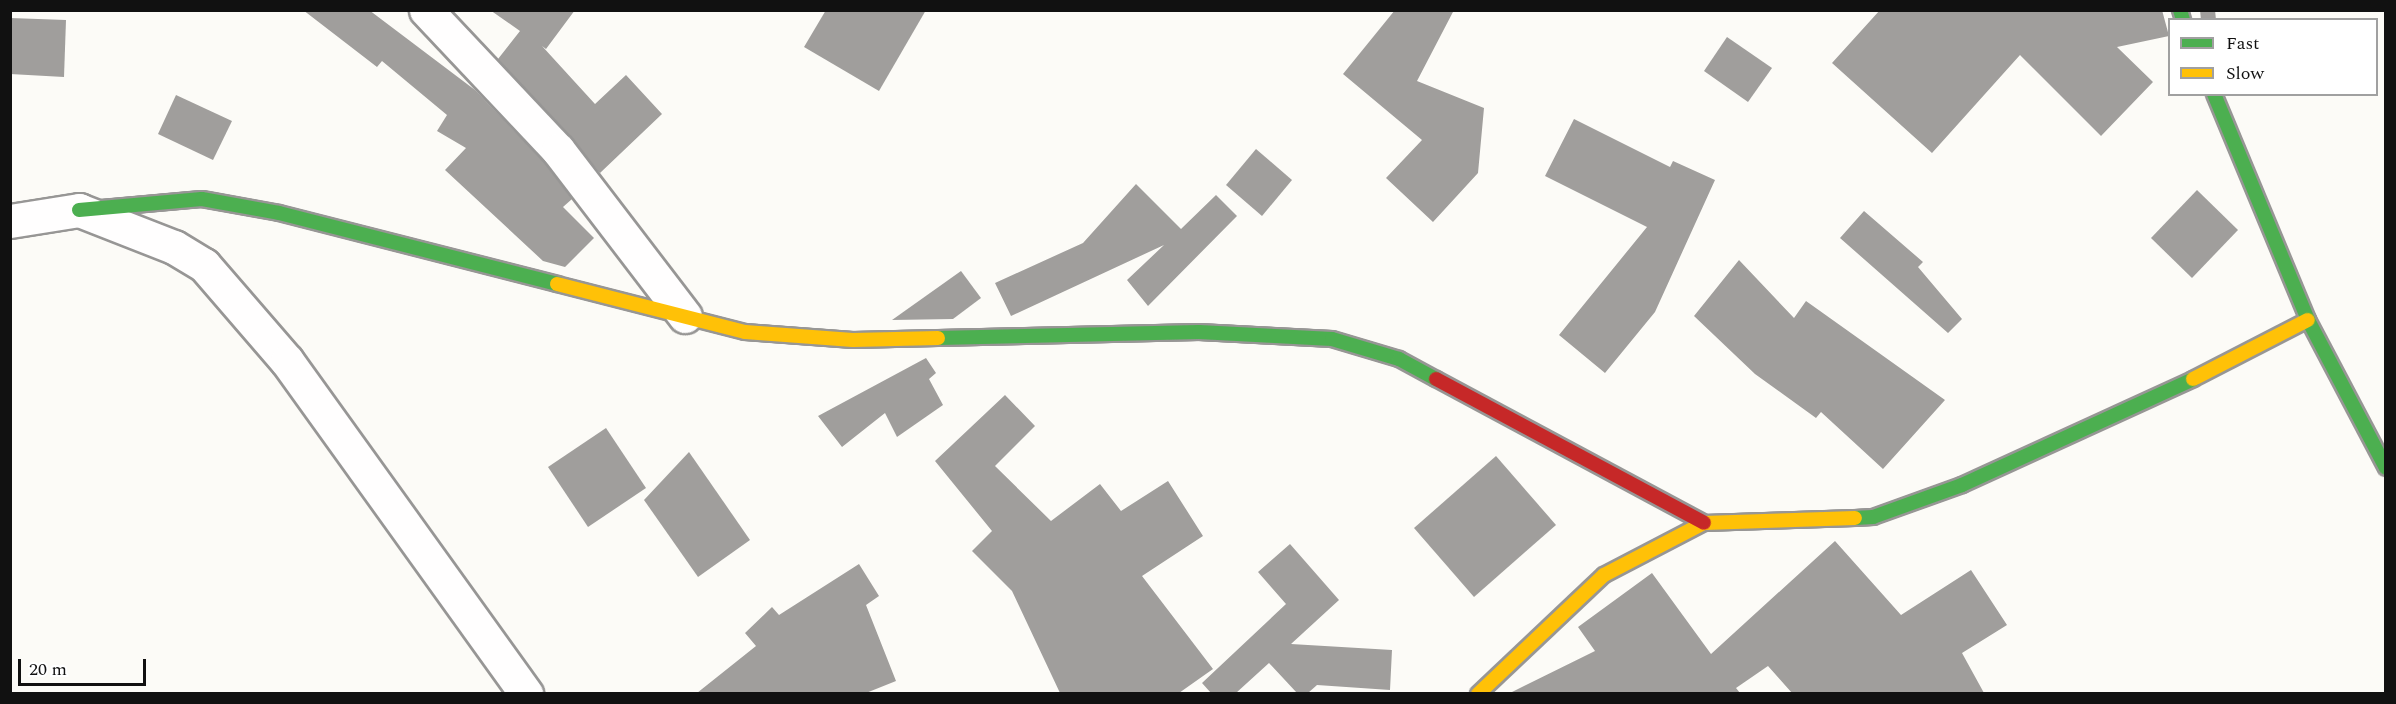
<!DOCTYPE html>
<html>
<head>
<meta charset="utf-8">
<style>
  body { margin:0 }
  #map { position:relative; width:2396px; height:704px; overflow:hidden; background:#fcfbf7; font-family:Spectral,serif }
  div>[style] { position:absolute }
  .building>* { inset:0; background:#a09e9c }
  .roads { filter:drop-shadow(2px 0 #979695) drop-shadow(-2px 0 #979695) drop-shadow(0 2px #979695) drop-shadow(0 -2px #979695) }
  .street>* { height:33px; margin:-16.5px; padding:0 16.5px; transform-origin:16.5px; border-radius:16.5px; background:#fffefe }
  .fast>* { height:14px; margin:-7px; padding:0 7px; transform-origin:7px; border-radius:7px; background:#4caf50 }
  .slow>* { height:14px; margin:-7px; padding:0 7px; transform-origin:7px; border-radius:7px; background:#ffc107 }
  .jam>* { height:14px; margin:-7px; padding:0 7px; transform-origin:7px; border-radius:7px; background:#c62828 }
  span { translate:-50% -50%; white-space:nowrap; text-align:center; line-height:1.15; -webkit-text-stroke:6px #fff; paint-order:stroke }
  .frame { position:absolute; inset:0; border:12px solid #111; pointer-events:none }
  .legend { position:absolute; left:2168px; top:18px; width:210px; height:78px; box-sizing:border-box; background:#fff; border:2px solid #a0a0a0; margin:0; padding:8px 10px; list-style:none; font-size:18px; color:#111 }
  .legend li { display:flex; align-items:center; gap:12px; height:30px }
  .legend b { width:30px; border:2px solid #a0a0a0 }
  .scale { position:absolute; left:18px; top:659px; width:128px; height:27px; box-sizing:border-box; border:3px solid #111; border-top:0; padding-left:8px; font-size:18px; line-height:21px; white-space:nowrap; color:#111; -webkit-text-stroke:4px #fff; paint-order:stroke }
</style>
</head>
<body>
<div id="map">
  <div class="building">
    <div style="clip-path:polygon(303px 10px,369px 10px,475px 90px,544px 162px,572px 199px,563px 207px,594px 238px,565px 267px,543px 261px,445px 170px,466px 148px,437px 131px,447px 115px,382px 61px,377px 67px)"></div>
    <div style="clip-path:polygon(490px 10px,575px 10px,546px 49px,542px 46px,595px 104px,626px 75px,662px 114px,600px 173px,498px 59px,520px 31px)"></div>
    <div style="clip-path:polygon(826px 10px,926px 10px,879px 91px,804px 47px)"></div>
    <div style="clip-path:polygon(1395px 10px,1454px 10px,1417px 81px,1484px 108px,1478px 173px,1433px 222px,1386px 178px,1422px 140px,1343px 74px)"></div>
    <div style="clip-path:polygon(1880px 10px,2162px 10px,2169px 36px,2117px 47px,2153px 82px,2101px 136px,2020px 55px,1932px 153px,1832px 63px)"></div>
    <div style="clip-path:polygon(2200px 10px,2215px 10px,2216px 20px,2201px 20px)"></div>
    <div style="clip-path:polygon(10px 18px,66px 20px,64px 77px,10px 74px)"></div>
    <div style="clip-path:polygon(1727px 37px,1772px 68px,1748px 102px,1704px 71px)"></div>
    <div style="clip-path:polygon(176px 95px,232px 121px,213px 160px,158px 134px)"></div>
    <div style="clip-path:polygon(1574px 119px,1670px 167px,1673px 161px,1715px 180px,1655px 312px,1605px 373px,1559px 335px,1647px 227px,1545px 176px)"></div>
    <div style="clip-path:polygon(1256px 149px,1292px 180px,1262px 216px,1226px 185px)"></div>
    <div style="clip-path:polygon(1136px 184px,1181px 229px,1216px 195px,1237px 216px,1148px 306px,1127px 280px,1164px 245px,1011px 316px,995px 283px,1083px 243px)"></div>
    <div style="clip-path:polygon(2197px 190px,2238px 230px,2192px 278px,2151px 238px)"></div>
    <div style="clip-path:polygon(1864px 211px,1923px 262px,1918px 267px,1962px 319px,1948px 333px,1840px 238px)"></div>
    <div style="clip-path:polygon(1739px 260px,1794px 318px,1806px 301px,1945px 400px,1883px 469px,1821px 412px,1816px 418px,1755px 374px,1694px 316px)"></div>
    <div style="clip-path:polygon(961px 271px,981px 298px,953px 319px,892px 320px)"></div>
    <div style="clip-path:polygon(926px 358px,936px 373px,929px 379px,943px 405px,897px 437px,885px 413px,842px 447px,818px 416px)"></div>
    <div style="clip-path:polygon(1005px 395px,1035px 426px,995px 466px,1051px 521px,1100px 484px,1121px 511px,1168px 481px,1203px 536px,1142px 576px,1213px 669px,1179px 693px,1060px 693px,1012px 591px,972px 551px,992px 531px,935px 461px)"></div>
    <div style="clip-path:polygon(606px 428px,646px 488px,588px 527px,548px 467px)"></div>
    <div style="clip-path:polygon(689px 452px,750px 540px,698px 577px,644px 500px)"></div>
    <div style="clip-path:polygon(1496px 456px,1556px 525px,1474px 597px,1414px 528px)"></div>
    <div style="clip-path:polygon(1835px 541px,1901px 615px,1971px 570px,2007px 625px,1962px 653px,1984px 693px,1792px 693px,1768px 666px,1736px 688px,1740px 693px,1510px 693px,1595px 651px,1578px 627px,1652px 573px,1711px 654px)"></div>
    <div style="clip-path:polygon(1290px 544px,1339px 600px,1291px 644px,1392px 650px,1390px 690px,1317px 685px,1308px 693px,1297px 693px,1269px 663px,1236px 693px,1211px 693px,1202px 683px,1286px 604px,1258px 572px)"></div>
    <div style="clip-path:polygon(859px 564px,879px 596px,866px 605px,896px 681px,866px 693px,697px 693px,756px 646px,745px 633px,772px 607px,779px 615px)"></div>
  </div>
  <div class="roads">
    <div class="street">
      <div style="left:426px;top:10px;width:192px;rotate:46.7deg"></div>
      <div style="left:558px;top:150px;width:209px;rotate:52.6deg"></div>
      <div style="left:10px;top:221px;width:70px;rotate:-9.1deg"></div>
      <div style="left:79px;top:210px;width:102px;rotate:21.3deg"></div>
      <div style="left:174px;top:247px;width:35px;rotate:31deg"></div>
      <div style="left:204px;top:265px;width:127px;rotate:49.2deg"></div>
      <div style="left:287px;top:361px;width:410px;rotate:54.3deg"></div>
    </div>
    <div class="fast">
      <div style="left:2180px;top:10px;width:10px;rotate:73deg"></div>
      <div style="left:2214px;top:94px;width:245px;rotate:67.4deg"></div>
      <div style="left:2308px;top:320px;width:167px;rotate:62.2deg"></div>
      <div style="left:79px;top:210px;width:123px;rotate:-5.1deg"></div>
      <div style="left:202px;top:199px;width:78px;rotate:10.3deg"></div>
      <div style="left:279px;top:213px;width:287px;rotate:14.3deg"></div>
      <div style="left:938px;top:338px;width:261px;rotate:-1.3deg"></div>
      <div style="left:1199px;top:332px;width:133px;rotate:3deg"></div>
      <div style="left:1332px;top:339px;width:70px;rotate:16.6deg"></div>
      <div style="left:1399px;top:359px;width:42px;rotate:28.4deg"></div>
      <div style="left:1855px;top:518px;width:18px;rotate:-3deg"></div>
      <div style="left:1873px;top:517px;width:95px;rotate:-19.8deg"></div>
      <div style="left:1962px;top:485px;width:254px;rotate:-24.6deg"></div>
    </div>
    <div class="slow">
      <div style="left:557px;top:284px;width:194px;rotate:14.3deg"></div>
      <div style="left:745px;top:332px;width:108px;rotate:4.2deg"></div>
      <div style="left:853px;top:340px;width:85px;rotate:-1.3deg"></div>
      <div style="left:2193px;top:379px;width:129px;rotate:-27.2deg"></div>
      <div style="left:1478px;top:694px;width:173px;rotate:-43.4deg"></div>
      <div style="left:1604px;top:575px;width:113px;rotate:-27.5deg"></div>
      <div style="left:1704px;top:523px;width:151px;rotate:-1.9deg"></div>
    </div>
    <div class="jam">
      <div style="left:1436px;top:379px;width:304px;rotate:28.2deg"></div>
    </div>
  </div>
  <div class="frame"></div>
  <ul class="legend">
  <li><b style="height:8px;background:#4caf50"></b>Fast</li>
  <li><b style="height:8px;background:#ffc107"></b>Slow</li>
  </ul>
  <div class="scale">20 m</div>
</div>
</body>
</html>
